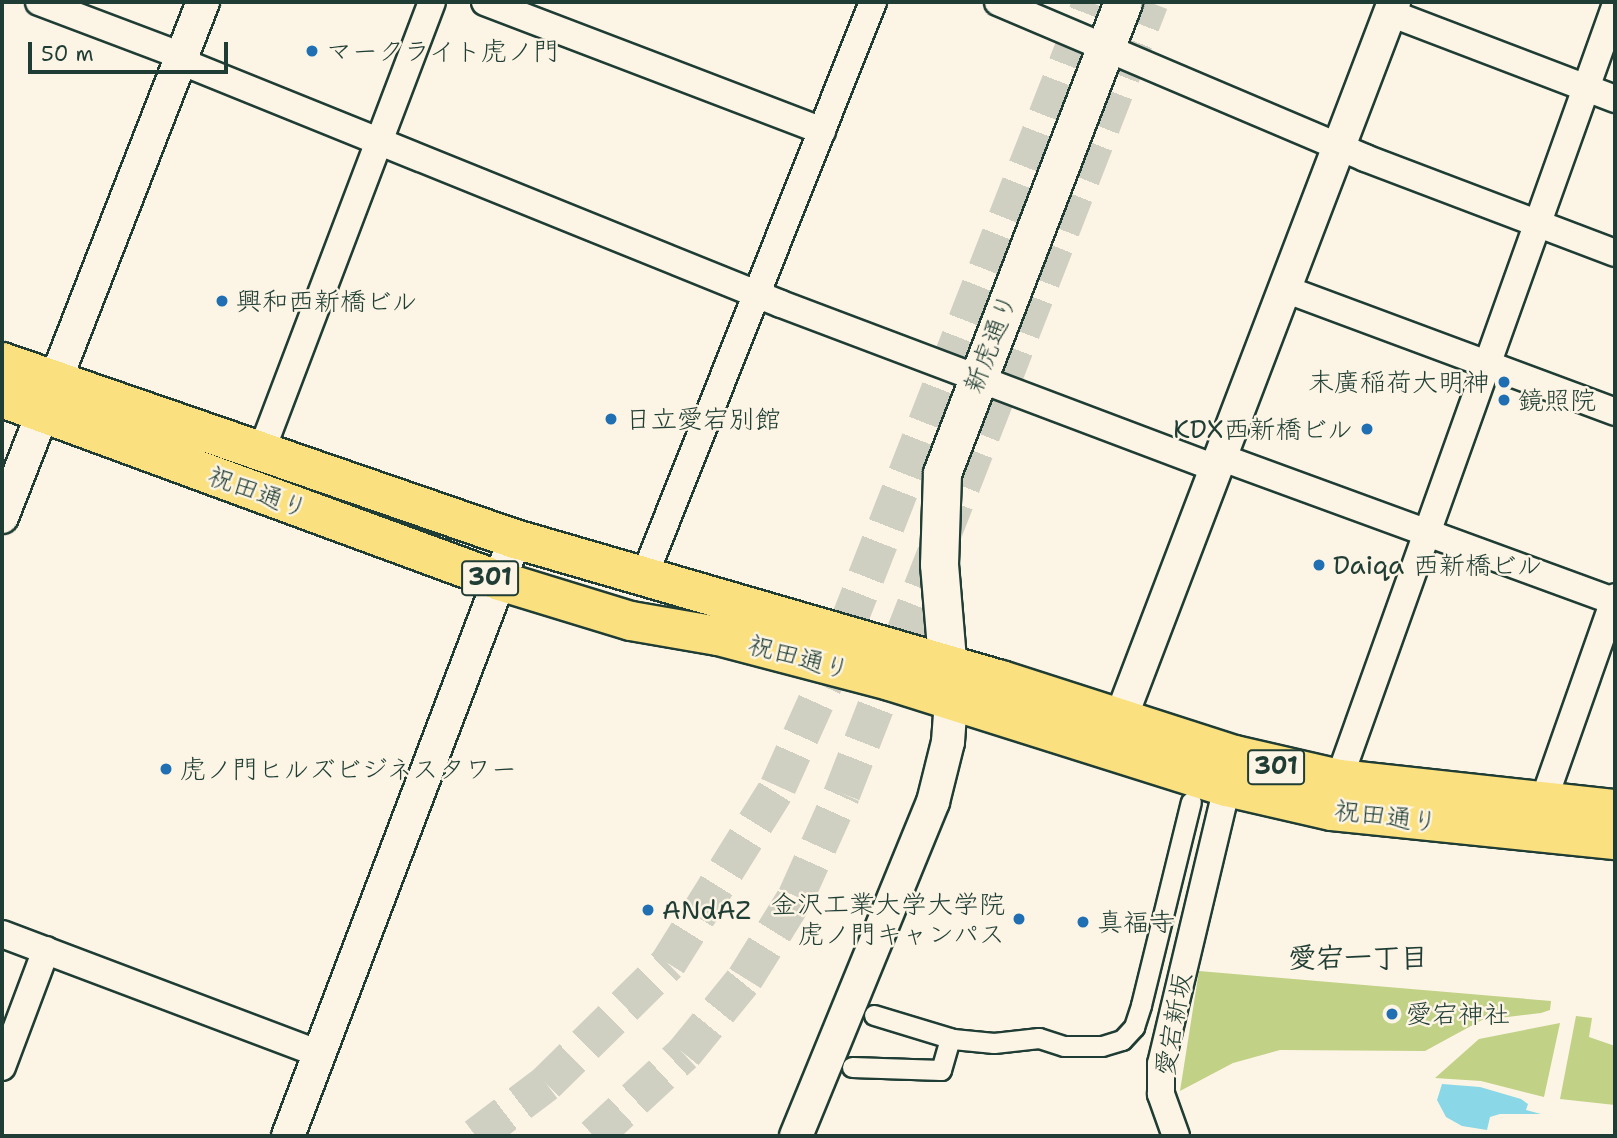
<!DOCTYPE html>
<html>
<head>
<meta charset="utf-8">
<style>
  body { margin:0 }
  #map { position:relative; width:1617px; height:1138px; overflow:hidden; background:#fcf5e5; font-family:"Shantell Sans","Klee One",sans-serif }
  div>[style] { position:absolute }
  .green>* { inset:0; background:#c1d186 }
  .water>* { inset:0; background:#89d7e7 }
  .secondary-tunnel>* { height:37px; margin-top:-18.5px; transform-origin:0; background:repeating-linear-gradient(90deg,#d0d0c2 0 37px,transparent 0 55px) }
  .roads { filter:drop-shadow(2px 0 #1f3d34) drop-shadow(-2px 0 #1f3d34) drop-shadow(0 2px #1f3d34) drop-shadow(0 -2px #1f3d34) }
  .pedestrian>* { height:19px; margin:-9.5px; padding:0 9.5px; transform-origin:9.5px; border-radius:9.5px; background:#fcf5e5 }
  .minor>* { height:26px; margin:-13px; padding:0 13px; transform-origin:13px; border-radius:13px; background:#fcf5e5 }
  .tertiary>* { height:32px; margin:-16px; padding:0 16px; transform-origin:16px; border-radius:16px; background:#fcf5e5 }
  .secondary>* { height:37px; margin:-18.5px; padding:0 18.5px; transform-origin:18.5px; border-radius:18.5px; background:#fcf5e5 }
  .primary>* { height:38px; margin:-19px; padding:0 19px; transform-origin:19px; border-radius:19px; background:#fbe080 }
  .dots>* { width:19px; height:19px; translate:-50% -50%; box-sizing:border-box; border:4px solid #fcf5e5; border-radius:50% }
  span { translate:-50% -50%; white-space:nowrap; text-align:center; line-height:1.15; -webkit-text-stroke:5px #fcf5e5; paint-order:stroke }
  .shield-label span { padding:2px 5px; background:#fcf5e5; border:2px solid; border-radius:5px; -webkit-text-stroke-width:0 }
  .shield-label { font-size:24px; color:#1f3d34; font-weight:700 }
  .poi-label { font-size:26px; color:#1f3d34 }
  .left { translate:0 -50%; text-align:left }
  .right { translate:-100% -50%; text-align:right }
  .street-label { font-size:26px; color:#1f3d34 }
  .neighbourhood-label { font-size:28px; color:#1f3d34; font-weight:700 }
  .frame { position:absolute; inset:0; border:4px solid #1f3d34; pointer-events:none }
  .scale { position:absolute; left:28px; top:42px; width:200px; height:32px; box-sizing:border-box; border:4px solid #1f3d34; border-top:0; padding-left:9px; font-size:21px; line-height:24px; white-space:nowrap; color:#1f3d34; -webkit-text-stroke:5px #fcf5e5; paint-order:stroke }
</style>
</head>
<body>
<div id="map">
  <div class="green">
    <div style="clip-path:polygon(1199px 971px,1551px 1001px,1550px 1010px,1541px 1013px,1482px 1020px,1425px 1051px,1280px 1050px,1233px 1063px,1180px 1091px)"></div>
    <div style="clip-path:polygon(1576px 1016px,1592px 1018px,1589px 1037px,1615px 1046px,1615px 1105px,1560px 1099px)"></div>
    <div style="clip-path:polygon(1560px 1023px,1544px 1097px,1481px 1081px,1435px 1078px,1479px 1039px)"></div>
  </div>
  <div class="water">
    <div style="clip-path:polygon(1442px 1084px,1480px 1087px,1521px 1099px,1528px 1104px,1526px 1110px,1541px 1114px,1500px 1114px,1490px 1117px,1487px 1130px,1462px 1126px,1446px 1117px,1437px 1100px)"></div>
  </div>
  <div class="secondary-tunnel">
    <div style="left:476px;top:1136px;width:88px;rotate:-37.1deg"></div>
    <div style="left:546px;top:1083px;width:171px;rotate:-44.5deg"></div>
    <div style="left:668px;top:963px;width:208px;rotate:-58.1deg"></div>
    <div style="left:778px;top:786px;width:117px;rotate:-65.8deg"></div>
    <div style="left:826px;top:679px;width:727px;rotate:-68.62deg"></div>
    <div style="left:594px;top:1136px;width:122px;rotate:-42.7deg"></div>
    <div style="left:684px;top:1053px;width:97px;rotate:-50.9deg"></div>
    <div style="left:745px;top:978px;width:97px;rotate:-58.1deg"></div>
    <div style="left:796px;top:896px;width:113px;rotate:-65.9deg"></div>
    <div style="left:842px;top:793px;width:849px;rotate:-68.73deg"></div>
  </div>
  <div class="roads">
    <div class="pedestrian">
      <div style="left:874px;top:1015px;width:83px;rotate:16.9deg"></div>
      <div style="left:953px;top:1039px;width:41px;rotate:5.6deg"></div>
      <div style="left:994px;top:1043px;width:45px;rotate:-6.3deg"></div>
      <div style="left:1039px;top:1038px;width:26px;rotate:18deg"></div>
      <div style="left:1064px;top:1046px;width:38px"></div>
      <div style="left:1102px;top:1046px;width:21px;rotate:-17deg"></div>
      <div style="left:1122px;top:1040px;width:18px;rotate:-47deg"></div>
      <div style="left:1134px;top:1027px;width:23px;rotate:-72deg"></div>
      <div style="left:1141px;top:1005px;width:209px;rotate:-76.2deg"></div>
      <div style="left:852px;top:1067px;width:89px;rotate:1.9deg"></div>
      <div style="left:941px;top:1070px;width:33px;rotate:-74deg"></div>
    </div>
    <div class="minor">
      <div style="left:39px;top:2px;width:153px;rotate:20.7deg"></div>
      <div style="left:485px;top:2px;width:361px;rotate:20.9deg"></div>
      <div style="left:998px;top:2px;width:399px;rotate:23deg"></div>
      <div style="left:1365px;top:158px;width:267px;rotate:20.8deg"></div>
      <div style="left:1390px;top:13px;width:241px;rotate:20.9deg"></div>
      <div style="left:180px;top:61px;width:648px;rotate:22.01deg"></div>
      <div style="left:781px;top:304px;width:465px;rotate:20.7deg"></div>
      <div style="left:1285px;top:289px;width:352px;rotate:20.4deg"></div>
      <div style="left:261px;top:452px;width:481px;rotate:-69.2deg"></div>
      <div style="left:1220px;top:457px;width:419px;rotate:20.1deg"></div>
      <div style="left:643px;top:579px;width:621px;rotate:-68.27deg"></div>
      <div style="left:1339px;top:779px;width:820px;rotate:-70.33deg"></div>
      <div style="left:1543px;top:802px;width:217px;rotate:-70.6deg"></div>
      <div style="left:2px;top:934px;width:340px;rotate:20.7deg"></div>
      <div style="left:2px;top:1067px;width:125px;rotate:-69.4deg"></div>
      <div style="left:1176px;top:1136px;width:45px;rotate:-109.7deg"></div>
      <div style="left:1161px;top:1094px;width:30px;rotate:-90deg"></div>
      <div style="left:1161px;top:1064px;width:285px;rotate:-76.6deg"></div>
    </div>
    <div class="tertiary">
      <div style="left:2px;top:517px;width:553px;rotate:-68.68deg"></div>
      <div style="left:1112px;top:741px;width:791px;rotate:-69.11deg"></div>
      <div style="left:288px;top:1136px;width:639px;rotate:-69.18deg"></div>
      <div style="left:796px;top:1136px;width:361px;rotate:-67.7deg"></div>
      <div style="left:933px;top:802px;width:62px;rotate:-76deg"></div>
      <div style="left:948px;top:742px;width:42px;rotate:-85.9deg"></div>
    </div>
    <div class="secondary">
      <div style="left:950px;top:695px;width:131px;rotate:-94.8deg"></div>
      <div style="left:939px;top:564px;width:91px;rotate:-88.1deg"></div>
      <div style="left:942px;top:473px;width:505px;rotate:-68.98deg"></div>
    </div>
    <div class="primary">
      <div style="left:2px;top:362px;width:543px;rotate:19.04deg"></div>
      <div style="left:515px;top:539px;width:506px;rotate:16.18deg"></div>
      <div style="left:1001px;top:680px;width:246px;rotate:17.8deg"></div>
      <div style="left:1235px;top:755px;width:107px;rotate:13deg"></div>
      <div style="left:1339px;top:779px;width:278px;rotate:6.2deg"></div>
      <div style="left:2px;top:398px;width:531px;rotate:20.18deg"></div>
      <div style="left:500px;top:581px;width:137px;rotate:17deg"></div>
      <div style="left:631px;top:621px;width:88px;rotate:9.8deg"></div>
      <div style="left:718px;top:636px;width:178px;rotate:14.7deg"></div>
      <div style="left:890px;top:681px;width:353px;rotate:17.5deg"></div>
      <div style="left:1227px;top:787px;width:108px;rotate:12.9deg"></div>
      <div style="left:1332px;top:811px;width:284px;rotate:5.9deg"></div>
    </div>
  </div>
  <div class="dots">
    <div style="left:312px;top:51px;background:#1f6fb2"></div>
    <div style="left:222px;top:301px;background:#1f6fb2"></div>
    <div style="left:1504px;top:382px;background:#1f6fb2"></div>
    <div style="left:1504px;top:400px;background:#1f6fb2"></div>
    <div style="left:611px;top:419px;background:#1f6fb2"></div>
    <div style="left:1367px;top:429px;background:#1f6fb2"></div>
    <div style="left:1319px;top:565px;background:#1f6fb2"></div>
    <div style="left:166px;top:769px;background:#1f6fb2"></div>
    <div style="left:648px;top:910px;background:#1f6fb2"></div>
    <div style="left:1019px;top:919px;background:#1f6fb2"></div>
    <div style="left:1083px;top:922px;background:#1f6fb2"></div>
    <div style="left:1392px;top:1014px;background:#1f6fb2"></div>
  </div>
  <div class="shield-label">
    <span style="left:490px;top:578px">301</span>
    <span style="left:1276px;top:767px">301</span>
  </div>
  <div class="poi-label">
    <span class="left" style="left:326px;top:51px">マークライト虎ノ門</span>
    <span class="left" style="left:236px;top:301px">興和西新橋ビル</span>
    <span class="right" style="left:1490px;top:382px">末廣稲荷大明神</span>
    <span class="left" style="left:1518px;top:400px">鏡照院</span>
    <span class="left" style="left:625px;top:419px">日立愛宕別館</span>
    <span class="right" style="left:1353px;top:429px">KDX西新橋ビル</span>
    <span class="left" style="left:1333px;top:565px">Daiqa 西新橋ビル</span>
    <span class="left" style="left:180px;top:769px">虎ノ門ヒルズビジネスタワー</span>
    <span class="right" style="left:1005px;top:919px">金沢工業大学大学院<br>虎ノ門キャンパス</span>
    <span class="left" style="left:662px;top:910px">ANdAZ</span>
    <span class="left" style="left:1097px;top:922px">真福寺</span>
    <span class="left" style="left:1406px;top:1014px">愛宕神社</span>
  </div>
  <div class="street-label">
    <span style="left:990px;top:343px;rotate:-69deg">新虎通り</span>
    <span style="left:258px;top:492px;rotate:20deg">祝田通り</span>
    <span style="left:799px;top:657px;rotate:15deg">祝田通り</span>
    <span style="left:1386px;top:816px;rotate:7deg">祝田通り</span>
    <span style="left:1173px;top:1024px;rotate:-80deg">愛宕新坂</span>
  </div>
  <div class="neighbourhood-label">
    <span style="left:1358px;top:957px">愛宕一丁目</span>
  </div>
  <div class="frame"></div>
  <div class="scale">50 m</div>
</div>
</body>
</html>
